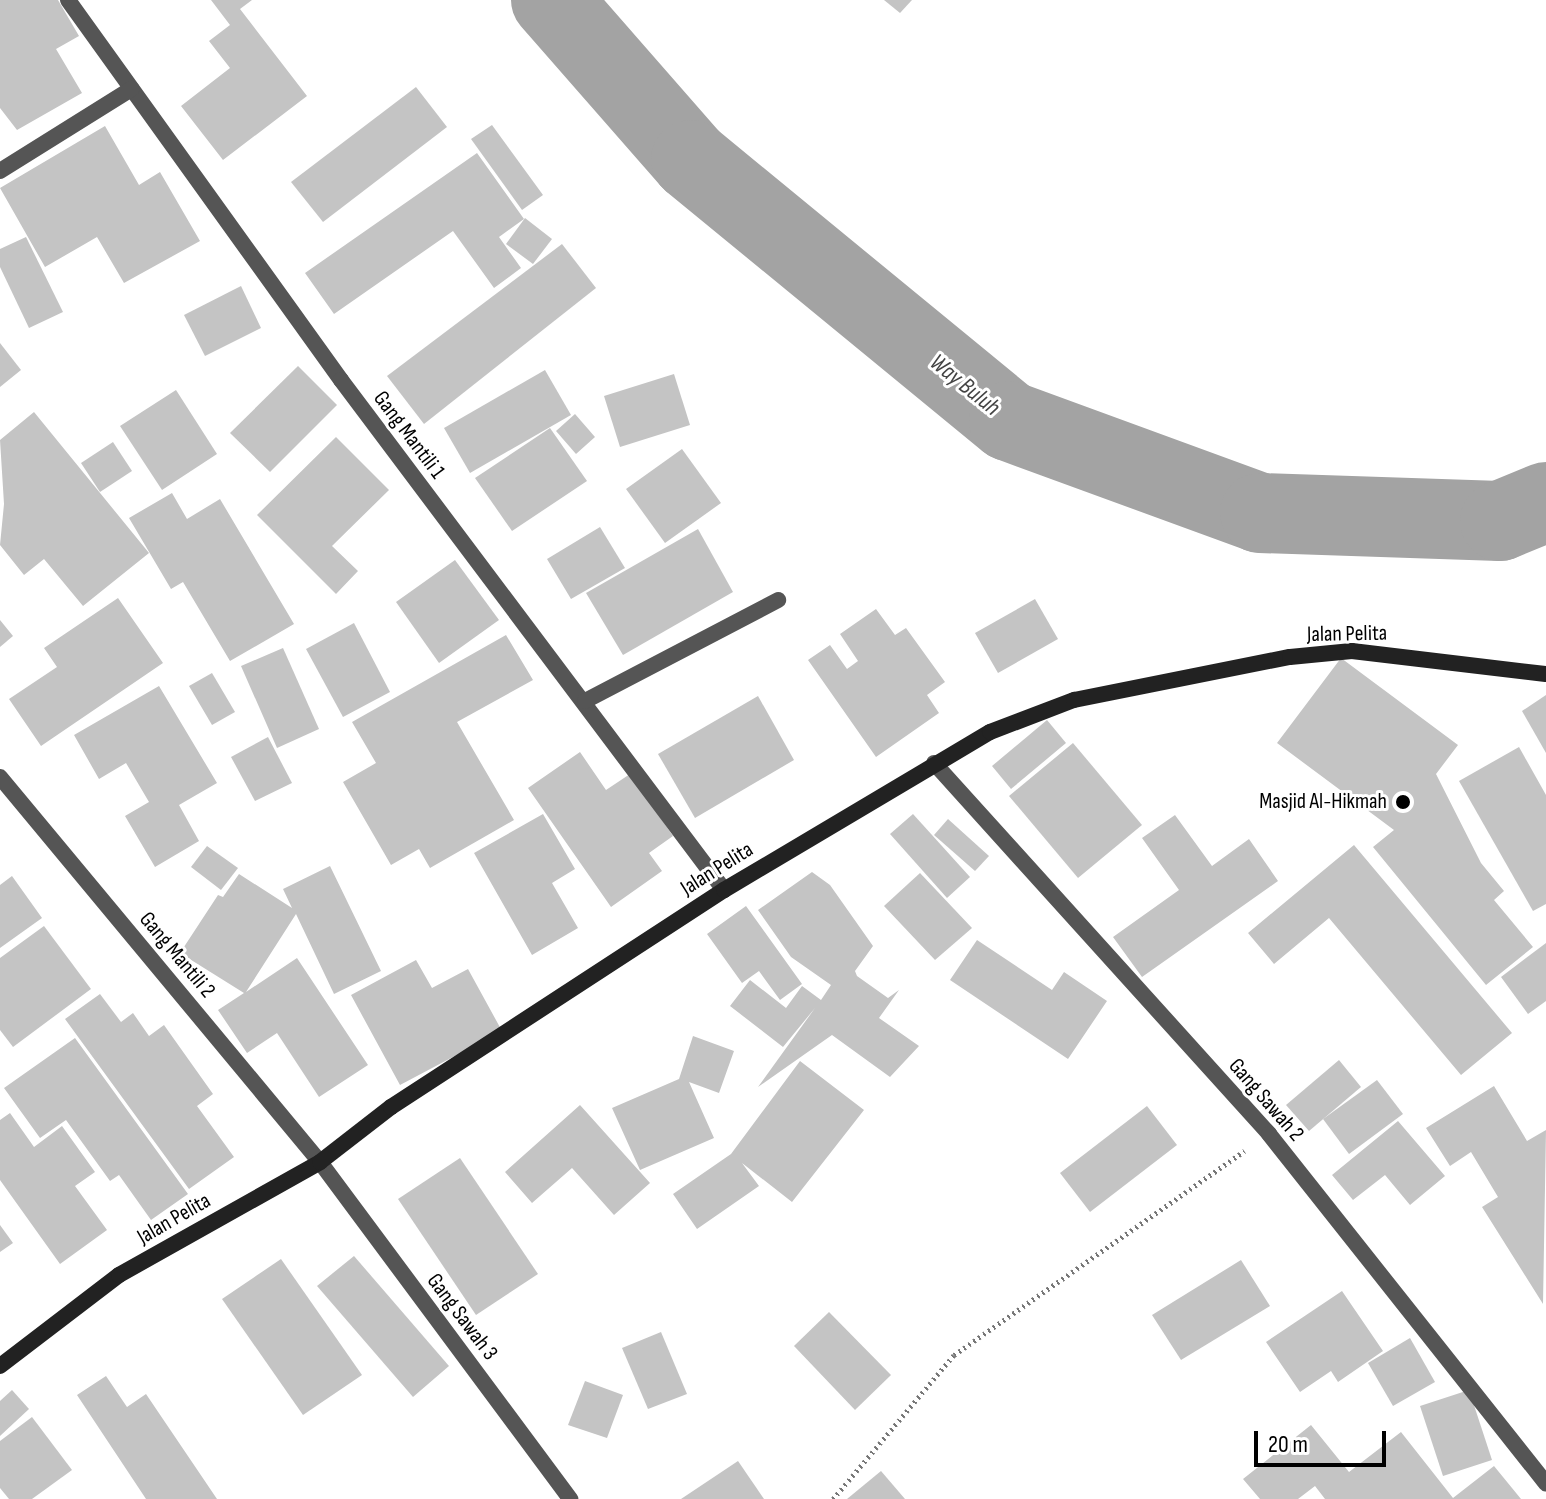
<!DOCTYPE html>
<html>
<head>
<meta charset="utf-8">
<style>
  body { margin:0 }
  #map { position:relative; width:1546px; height:1499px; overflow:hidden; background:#fff; font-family:"Sofia Sans Condensed",sans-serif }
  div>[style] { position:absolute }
  .river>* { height:80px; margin:-40px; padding:0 40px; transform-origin:40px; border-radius:40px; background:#a3a3a3 }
  .building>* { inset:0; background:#c4c4c4 }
  .path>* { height:5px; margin-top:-2.5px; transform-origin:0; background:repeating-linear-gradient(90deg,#777 0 2px,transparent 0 6px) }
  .street>* { height:16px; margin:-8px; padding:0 8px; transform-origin:8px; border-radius:8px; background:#555 }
  .secondary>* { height:16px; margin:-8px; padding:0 8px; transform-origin:8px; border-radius:8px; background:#222 }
  .dots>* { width:22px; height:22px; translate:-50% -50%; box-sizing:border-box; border:4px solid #fff; border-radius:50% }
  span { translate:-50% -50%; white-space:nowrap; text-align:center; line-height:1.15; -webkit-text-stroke:6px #fff; paint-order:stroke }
  .street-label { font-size:22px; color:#000 }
  .poi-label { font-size:22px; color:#000 }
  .right { translate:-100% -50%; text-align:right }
  .water-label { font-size:24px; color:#444; font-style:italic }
  .scale { position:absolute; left:1254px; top:1431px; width:132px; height:36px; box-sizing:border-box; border:4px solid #000; border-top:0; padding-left:10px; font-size:24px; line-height:28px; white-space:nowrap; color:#000; -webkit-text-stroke:6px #fff; paint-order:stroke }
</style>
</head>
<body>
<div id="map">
  <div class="river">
    <div style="left:551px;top:0;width:213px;rotate:48.8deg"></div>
    <div style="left:691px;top:160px;width:411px;rotate:39.4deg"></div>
    <div style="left:1009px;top:421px;width:267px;rotate:20.1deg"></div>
    <div style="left:1260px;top:513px;width:240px;rotate:1.9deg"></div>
    <div style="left:1500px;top:521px;width:50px;rotate:-22.4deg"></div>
  </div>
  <div class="building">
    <div style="clip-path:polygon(0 0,58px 0,79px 36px,56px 49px,82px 93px,17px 130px,0 108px)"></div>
    <div style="clip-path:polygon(211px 0,252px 0,240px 9px,307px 96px,223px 160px,181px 106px,230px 68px,209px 41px,230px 25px)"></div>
    <div style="clip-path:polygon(884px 0,912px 0,900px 13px)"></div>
    <div style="clip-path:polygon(416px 87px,447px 127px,323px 222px,291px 182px)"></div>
    <div style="clip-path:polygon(492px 125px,543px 195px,522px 210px,471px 139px)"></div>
    <div style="clip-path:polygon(105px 126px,139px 185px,160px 172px,200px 241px,124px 283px,97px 237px,45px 267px,0 188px)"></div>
    <div style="clip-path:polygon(477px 153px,524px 219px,499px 237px,521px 268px,494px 288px,453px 231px,334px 314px,305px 273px)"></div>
    <div style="clip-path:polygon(525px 218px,552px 239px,533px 264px,506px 244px)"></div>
    <div style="clip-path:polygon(26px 237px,63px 312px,29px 328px,0 267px,0 249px)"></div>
    <div style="clip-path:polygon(562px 244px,596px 288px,424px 424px,387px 376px)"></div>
    <div style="clip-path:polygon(241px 286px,261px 328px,205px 356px,184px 315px)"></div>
    <div style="clip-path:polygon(0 343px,21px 370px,0 387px)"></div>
    <div style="clip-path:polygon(298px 366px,337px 405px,270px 472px,230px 433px)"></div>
    <div style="clip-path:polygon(545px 370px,571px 415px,470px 473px,444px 428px)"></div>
    <div style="clip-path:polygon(674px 374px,690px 425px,620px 447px,604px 396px)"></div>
    <div style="clip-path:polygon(176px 390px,217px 454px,162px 490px,120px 426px)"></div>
    <div style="clip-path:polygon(34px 412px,149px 553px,83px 606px,44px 559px,24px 575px,0 545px,4px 504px,0 440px)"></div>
    <div style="clip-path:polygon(575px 414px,595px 437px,576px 454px,556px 431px)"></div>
    <div style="clip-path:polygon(550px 428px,587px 481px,512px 531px,475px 478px)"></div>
    <div style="clip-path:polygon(336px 437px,389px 490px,332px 546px,358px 571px,336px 594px,257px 515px)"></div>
    <div style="clip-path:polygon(113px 442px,132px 471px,100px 492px,81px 463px)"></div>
    <div style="clip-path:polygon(682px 449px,721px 503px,665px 543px,626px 489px)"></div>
    <div style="clip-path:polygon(172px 493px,187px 519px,220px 499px,294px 624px,230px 661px,183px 582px,171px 589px,129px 518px)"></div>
    <div style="clip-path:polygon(600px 527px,625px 568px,571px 599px,547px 559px)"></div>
    <div style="clip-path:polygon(698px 529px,733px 592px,623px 655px,586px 593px)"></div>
    <div style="clip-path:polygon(455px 560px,499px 620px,439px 663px,396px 602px)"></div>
    <div style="clip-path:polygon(118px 598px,163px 663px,41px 746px,9px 699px,57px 667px,44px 648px)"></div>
    <div style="clip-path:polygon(1035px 599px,1058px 639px,998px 673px,975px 633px)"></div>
    <div style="clip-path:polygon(876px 609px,895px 635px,906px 628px,945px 682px,927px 695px,939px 713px,876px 757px,808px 660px,830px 645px,847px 669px,858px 661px,840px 634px)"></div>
    <div style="clip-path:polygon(0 620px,13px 636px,0 647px)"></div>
    <div style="clip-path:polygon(354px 623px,390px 692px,343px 717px,306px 649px)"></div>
    <div style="clip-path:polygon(506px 635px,533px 680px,457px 722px,514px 820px,430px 868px,419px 849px,391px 865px,343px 782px,376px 763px,352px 722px)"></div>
    <div style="clip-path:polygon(283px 648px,319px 729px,277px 748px,241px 666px)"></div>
    <div style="clip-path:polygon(1341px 658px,1458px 745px,1436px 774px,1481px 863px,1504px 891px,1494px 900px,1533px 947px,1486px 985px,1373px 847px,1394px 830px,1277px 743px)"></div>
    <div style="clip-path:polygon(212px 673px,235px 712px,212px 725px,189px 686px)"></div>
    <div style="clip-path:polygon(159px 686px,217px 783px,179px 805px,199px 841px,155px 867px,125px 816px,149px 802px,126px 763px,99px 779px,74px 735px)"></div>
    <div style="clip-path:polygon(1546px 695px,1546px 753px,1522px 711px)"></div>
    <div style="clip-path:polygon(758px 696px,794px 760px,695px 818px,658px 754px)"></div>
    <div style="clip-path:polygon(1047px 720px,1066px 743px,1011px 789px,992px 766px)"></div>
    <div style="clip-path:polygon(268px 737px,292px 783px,255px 801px,231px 757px)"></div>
    <div style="clip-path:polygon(1073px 743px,1142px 825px,1078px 878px,1009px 796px)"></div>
    <div style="clip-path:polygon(1519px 747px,1546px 795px,1546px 904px,1533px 911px,1459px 781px)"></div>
    <div style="clip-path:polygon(580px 752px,606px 790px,630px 774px,673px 836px,649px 853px,662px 871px,611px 907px,528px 788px)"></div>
    <div style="clip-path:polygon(543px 814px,575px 869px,552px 883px,578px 928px,532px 955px,474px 853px)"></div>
    <div style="clip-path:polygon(913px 814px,970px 877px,947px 898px,890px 834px)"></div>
    <div style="clip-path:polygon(1175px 815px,1212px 866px,1249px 839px,1278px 881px,1142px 977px,1113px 937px,1179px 890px,1142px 838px)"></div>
    <div style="clip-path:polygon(948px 819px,989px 856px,975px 871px,934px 835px)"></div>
    <div style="clip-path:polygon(1354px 845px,1512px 1033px,1461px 1075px,1329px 918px,1274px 964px,1248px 933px)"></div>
    <div style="clip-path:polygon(207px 846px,238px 868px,221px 890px,191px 867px)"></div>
    <div style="clip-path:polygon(330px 866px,381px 971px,334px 994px,296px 914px,246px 992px,297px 958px,368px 1065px,319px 1097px,277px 1033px,247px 1053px,218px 1010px,244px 993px,180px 953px,218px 895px,223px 897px,239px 874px,292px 908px,283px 889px)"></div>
    <div style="clip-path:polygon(812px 872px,830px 885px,873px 946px,855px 971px,857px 976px,888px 998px,899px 990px,879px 1018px,919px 1046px,890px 1077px,832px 1035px,758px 1087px,815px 1008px,783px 1047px,730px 1006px,750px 980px,786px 1008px,802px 986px,821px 1000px,831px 985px,791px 957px,758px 910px)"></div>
    <div style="clip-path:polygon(920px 873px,972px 928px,935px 960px,884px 906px)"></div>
    <div style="clip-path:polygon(12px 876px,42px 918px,0 948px,0 885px)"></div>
    <div style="clip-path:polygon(746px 906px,802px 984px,780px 1000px,759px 971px,742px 983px,707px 934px)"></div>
    <div style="clip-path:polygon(44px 926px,91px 989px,13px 1047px,0 1030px,0 958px)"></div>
    <div style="clip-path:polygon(977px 940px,1052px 990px,1064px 972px,1107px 1001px,1068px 1059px,950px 980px)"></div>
    <div style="clip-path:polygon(1546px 943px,1546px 1001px,1528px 1014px,1501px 977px)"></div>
    <div style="clip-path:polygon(416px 960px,432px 988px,468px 969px,502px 1031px,400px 1085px,351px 995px)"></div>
    <div style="clip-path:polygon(100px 994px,121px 1022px,133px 1013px,149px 1036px,164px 1025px,213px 1094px,197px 1106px,234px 1157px,189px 1189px,65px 1019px)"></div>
    <div style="clip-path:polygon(693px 1036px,734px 1051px,719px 1093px,689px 1082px,714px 1138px,640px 1170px,612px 1108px,679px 1079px)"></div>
    <div style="clip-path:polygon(75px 1038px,188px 1194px,151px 1220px,119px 1175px,110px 1181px,66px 1120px,40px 1138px,4px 1088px)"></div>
    <div style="clip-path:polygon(1339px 1060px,1361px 1087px,1309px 1131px,1286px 1105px)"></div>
    <div style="clip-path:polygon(800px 1061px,864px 1110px,792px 1202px,742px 1163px,759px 1186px,697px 1229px,673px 1194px,731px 1154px)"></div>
    <div style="clip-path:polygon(1377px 1080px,1403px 1114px,1349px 1154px,1323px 1119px)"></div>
    <div style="clip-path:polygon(1494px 1086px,1527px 1141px,1546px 1130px,1543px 1304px,1482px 1207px,1498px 1197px,1471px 1152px,1450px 1166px,1426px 1128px)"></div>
    <div style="clip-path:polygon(580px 1105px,650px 1183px,614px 1215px,572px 1168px,532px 1203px,505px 1172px)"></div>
    <div style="clip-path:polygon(1147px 1106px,1177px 1145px,1090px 1212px,1060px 1173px)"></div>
    <div style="clip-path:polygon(10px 1113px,34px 1147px,62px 1126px,95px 1172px,75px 1186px,107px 1230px,60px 1264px,0 1180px,0 1120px)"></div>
    <div style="clip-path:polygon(1398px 1121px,1445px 1176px,1410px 1205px,1385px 1175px,1353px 1200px,1332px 1175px)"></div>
    <div style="clip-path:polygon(460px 1158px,538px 1274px,476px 1315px,398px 1199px)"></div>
    <div style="clip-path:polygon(0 1225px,13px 1243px,0 1252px)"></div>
    <div style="clip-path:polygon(354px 1256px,449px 1366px,413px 1397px,317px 1286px)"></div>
    <div style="clip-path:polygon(281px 1259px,362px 1375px,303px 1415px,222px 1299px)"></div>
    <div style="clip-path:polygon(1241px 1260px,1270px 1306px,1181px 1360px,1152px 1315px)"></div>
    <div style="clip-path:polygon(1342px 1291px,1383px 1351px,1338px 1382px,1331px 1371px,1300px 1392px,1266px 1342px)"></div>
    <div style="clip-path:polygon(829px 1312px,891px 1375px,855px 1410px,794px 1346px)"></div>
    <div style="clip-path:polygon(661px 1332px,687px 1394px,648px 1409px,622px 1348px)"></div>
    <div style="clip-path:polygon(1410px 1338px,1435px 1382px,1393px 1406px,1368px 1363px)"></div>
    <div style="clip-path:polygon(106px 1376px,127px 1407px,146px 1394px,217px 1499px,146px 1499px,77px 1395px)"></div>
    <div style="clip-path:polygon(585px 1381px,623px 1395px,607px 1438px,568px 1425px)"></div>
    <div style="clip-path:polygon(12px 1390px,29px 1409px,0 1436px,0 1401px)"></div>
    <div style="clip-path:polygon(1469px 1390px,1492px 1460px,1443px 1476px,1420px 1406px)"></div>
    <div style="clip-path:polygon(32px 1417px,72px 1470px,32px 1499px,9px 1499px,0 1488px,0 1441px)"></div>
    <div style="clip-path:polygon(1311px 1425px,1349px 1472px,1401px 1432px,1453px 1498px,1494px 1466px,1521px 1499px,1325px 1499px,1315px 1486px,1298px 1499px,1260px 1499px,1243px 1479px)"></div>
    <div style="clip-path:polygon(738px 1461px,764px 1499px,681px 1499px)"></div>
    <div style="clip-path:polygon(881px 1471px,905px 1499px,847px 1499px)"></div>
  </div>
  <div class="path">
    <div style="left:833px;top:1499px;width:188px;rotate:-50deg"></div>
    <div style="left:954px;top:1355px;width:355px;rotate:-35.1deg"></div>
  </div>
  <div class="street">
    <div style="left:68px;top:0;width:468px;rotate:54.3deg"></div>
    <div style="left:341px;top:380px;width:638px;rotate:53.09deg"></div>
    <div style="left:0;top:171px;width:155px;rotate:-32deg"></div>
    <div style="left:585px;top:701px;width:218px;rotate:-27.6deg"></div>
    <div style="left:934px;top:763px;width:500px;rotate:47.9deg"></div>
    <div style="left:1269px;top:1134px;width:446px;rotate:51.6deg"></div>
    <div style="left:0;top:777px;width:501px;rotate:50.27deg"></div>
    <div style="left:320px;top:1162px;width:420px;rotate:53.4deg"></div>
  </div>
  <div class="secondary">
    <div style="left:0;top:1366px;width:150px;rotate:-37.4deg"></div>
    <div style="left:119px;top:1275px;width:231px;rotate:-29.3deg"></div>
    <div style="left:320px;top:1162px;width:90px;rotate:-37.8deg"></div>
    <div style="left:391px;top:1107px;width:397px;rotate:-33.1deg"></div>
    <div style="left:724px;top:890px;width:309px;rotate:-30.7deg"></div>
    <div style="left:990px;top:732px;width:90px;rotate:-20.9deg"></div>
    <div style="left:1074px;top:700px;width:220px;rotate:-11.3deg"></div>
    <div style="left:1290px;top:657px;width:62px;rotate:-5.5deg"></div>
    <div style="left:1352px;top:651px;width:195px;rotate:6.8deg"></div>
  </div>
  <div class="dots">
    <div style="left:1403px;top:802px;background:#000"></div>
  </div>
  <div class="street-label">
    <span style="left:409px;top:435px;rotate:53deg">Gang Mantili 1</span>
    <span style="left:1347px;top:634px;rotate:-1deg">Jalan Pelita</span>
    <span style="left:717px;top:869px;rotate:-32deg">Jalan Pelita</span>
    <span style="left:177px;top:955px;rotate:50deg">Gang Mantili 2</span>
    <span style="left:1266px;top:1100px;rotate:49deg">Gang Sawah 2</span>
    <span style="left:174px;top:1219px;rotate:-30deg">Jalan Pelita</span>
    <span style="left:462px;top:1317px;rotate:53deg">Gang Sawah 3</span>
  </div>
  <div class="poi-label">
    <span class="right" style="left:1387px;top:802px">Masjid Al-Hikmah</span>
  </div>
  <div class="water-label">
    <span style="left:965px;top:385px;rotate:39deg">Way Buluh</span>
  </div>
  <div class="scale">20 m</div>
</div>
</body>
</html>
